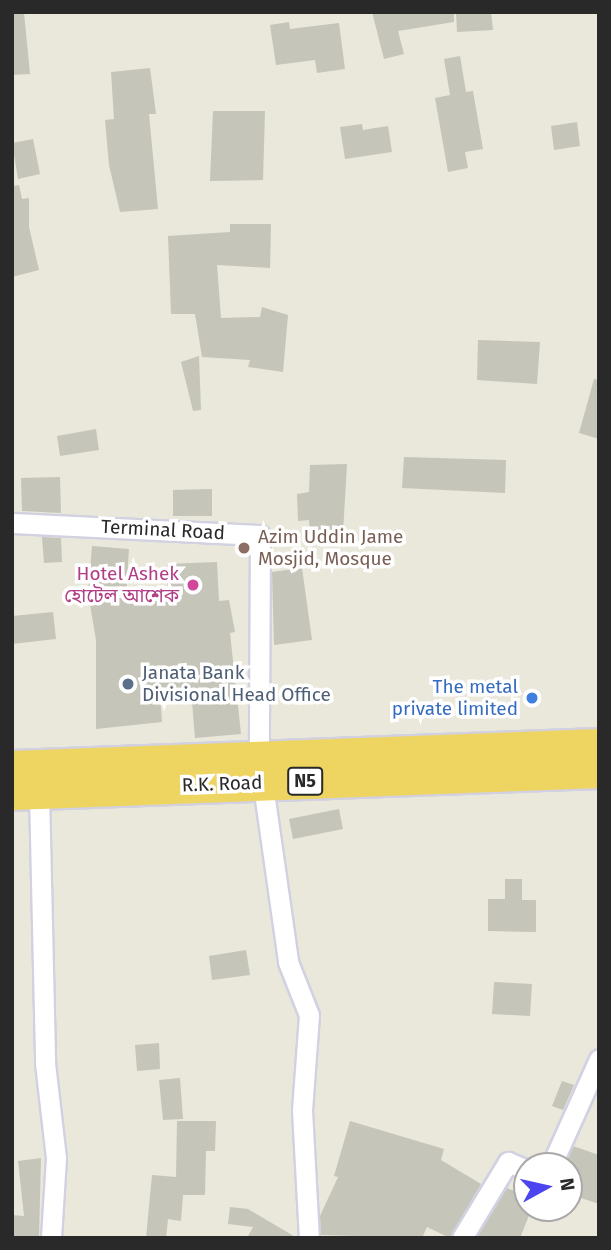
<!DOCTYPE html>
<html>
<head>
<meta charset="utf-8">
<style>
  body { margin:0 }
  #map { position:relative; width:611px; height:1250px; overflow:hidden; background:#eae7db; font-family:"Fira Sans","Noto Sans Bengali",sans-serif }
  div>[style] { position:absolute }
  .building>* { inset:0; background:#c6c5ba }
  .roads { filter:drop-shadow(2px 0 #d1d1e1) drop-shadow(-2px 0 #d1d1e1) drop-shadow(0 2px #d1d1e1) drop-shadow(0 -2px #d1d1e1) }
  .minor>* { height:19px; margin:-9.5px; padding:0 9.5px; transform-origin:9.5px; border-radius:9.5px; background:#fff }
  .trunk>* { height:33px; margin:-16.5px; padding:0 16.5px; transform-origin:16.5px; border-radius:16.5px; background:#eed460 }
  .dots>* { width:19px; height:19px; translate:-50% -50%; box-sizing:border-box; border:4px solid #fff; border-radius:50% }
  span { translate:-50% -50%; white-space:nowrap; text-align:center; line-height:1.15; -webkit-text-stroke:7px #fff; paint-order:stroke }
  .shield-label span { padding:2px 5px; background:#fff; border:2px solid; border-radius:5px; -webkit-text-stroke-width:0 }
  .shield-label { font-size:18px; color:#292929; font-weight:700 }
  .street-label { font-size:19px; color:#292929 }
  .education-label { font-size:19px; color:#785e54 }
  .left { translate:0 -50%; text-align:left }
  .hotel-label { font-size:19px; color:#b23c85 }
  .right { translate:-100% -50%; text-align:right }
  .service-label { font-size:19px; color:#4e5e75 }
  .shop-label { font-size:19px; color:#366cbe }
  .frame { position:absolute; inset:0; border:14px solid #292929; pointer-events:none }
  .north { position:absolute; left:513px; top:1152px; width:70px; height:70px; box-sizing:border-box; background:#fff; border:2px solid #a9a9a9; border-radius:50%; rotate:82deg; font-size:19px; font-weight:700; line-height:28px; text-align:center; color:#292929 }
  .north::after { content:''; display:block; margin:auto; width:24px; height:32px; background:#4b44ef; clip-path:polygon(50% 0,100% 100%,50% 72%,0 100%) }
</style>
</head>
<body>
<div id="map">
  <div class="building">
    <div style="clip-path:polygon(372px 12px,454px 12px,454px 22px,398px 31px,404px 54px,384px 59px)"></div>
    <div style="clip-path:polygon(456px 12px,491px 12px,493px 30px,457px 32px)"></div>
    <div style="clip-path:polygon(24px 13px,30px 74px,12px 75px,12px 14px)"></div>
    <div style="clip-path:polygon(289px 22px,290px 29px,339px 23px,345px 69px,317px 73px,315px 60px,276px 65px,270px 25px)"></div>
    <div style="clip-path:polygon(460px 56px,466px 92px,473px 91px,483px 149px,465px 152px,468px 168px,448px 172px,435px 98px,450px 95px,444px 59px)"></div>
    <div style="clip-path:polygon(150px 68px,156px 114px,149px 114px,158px 209px,120px 212px,109px 165px,105px 120px,114px 119px,111px 72px)"></div>
    <div style="clip-path:polygon(213px 111px,265px 111px,263px 180px,210px 181px)"></div>
    <div style="clip-path:polygon(577px 122px,580px 146px,554px 150px,551px 126px)"></div>
    <div style="clip-path:polygon(362px 124px,363px 130px,388px 126px,392px 152px,345px 159px,340px 127px)"></div>
    <div style="clip-path:polygon(33px 139px,40px 174px,18px 179px,12px 143px)"></div>
    <div style="clip-path:polygon(19px 185px,22px 199px,29px 198px,29px 227px,39px 270px,12px 277px,12px 186px)"></div>
    <div style="clip-path:polygon(230px 224px,271px 224px,270px 268px,217px 265px,221px 318px,260px 317px,262px 307px,288px 315px,283px 372px,248px 367px,250px 360px,202px 357px,195px 314px,171px 314px,168px 236px,230px 232px)"></div>
    <div style="clip-path:polygon(478px 340px,540px 342px,537px 384px,477px 380px)"></div>
    <div style="clip-path:polygon(199px 356px,201px 410px,193px 411px,181px 362px)"></div>
    <div style="clip-path:polygon(594px 379px,599px 380px,599px 439px,579px 433px)"></div>
    <div style="clip-path:polygon(96px 429px,99px 450px,60px 456px,57px 436px)"></div>
    <div style="clip-path:polygon(404px 457px,506px 460px,505px 493px,402px 488px)"></div>
    <div style="clip-path:polygon(347px 464px,343px 533px,310px 532px,309px 520px,298px 521px,297px 494px,309px 492px,310px 465px)"></div>
    <div style="clip-path:polygon(60px 477px,61px 513px,22px 511px,21px 478px)"></div>
    <div style="clip-path:polygon(212px 489px,212px 516px,173px 516px,173px 490px)"></div>
    <div style="clip-path:polygon(42px 537px,61px 538px,62px 562px,44px 563px)"></div>
    <div style="clip-path:polygon(92px 546px,129px 549px,126px 597px,168px 600px,167px 564px,217px 562px,219px 601px,229px 600px,235px 632px,230px 633px,241px 734px,195px 738px,191px 690px,160px 693px,162px 722px,96px 729px,96px 640px,88px 593px)"></div>
    <div style="clip-path:polygon(302px 568px,312px 640px,274px 645px,272px 572px)"></div>
    <div style="clip-path:polygon(53px 612px,56px 639px,12px 644px,12px 616px)"></div>
    <div style="clip-path:polygon(339px 809px,343px 829px,293px 839px,289px 819px)"></div>
    <div style="clip-path:polygon(505px 879px,522px 879px,522px 900px,536px 900px,536px 932px,488px 931px,488px 899px,505px 899px)"></div>
    <div style="clip-path:polygon(246px 950px,250px 975px,212px 980px,209px 956px)"></div>
    <div style="clip-path:polygon(494px 982px,532px 984px,530px 1016px,492px 1014px)"></div>
    <div style="clip-path:polygon(159px 1043px,160px 1069px,137px 1071px,135px 1045px)"></div>
    <div style="clip-path:polygon(180px 1078px,183px 1119px,163px 1120px,159px 1080px)"></div>
    <div style="clip-path:polygon(562px 1081px,574px 1085px,563px 1110px,552px 1106px)"></div>
    <div style="clip-path:polygon(177px 1121px,216px 1121px,215px 1151px,206px 1151px,205px 1195px,183px 1195px,181px 1221px,168px 1219px,166px 1238px,146px 1238px,152px 1175px,176px 1177px)"></div>
    <div style="clip-path:polygon(350px 1121px,444px 1149px,441px 1160px,481px 1184px,450px 1238px,427px 1227px,422px 1238px,321px 1235px,320px 1216px,338px 1177px,334px 1176px)"></div>
    <div style="clip-path:polygon(573px 1146px,599px 1155px,599px 1204px,569px 1194px,569px 1166px,564px 1166px)"></div>
    <div style="clip-path:polygon(41px 1158px,39px 1238px,12px 1238px,12px 1215px,24px 1216px,18px 1161px)"></div>
    <div style="clip-path:polygon(507px 1188px,527px 1196px,527px 1208px,532px 1208px,520px 1238px,476px 1238px)"></div>
    <div style="clip-path:polygon(230px 1207px,248px 1209px,297px 1238px,247px 1238px,253px 1227px,228px 1224px)"></div>
  </div>
  <div class="roads">
    <div class="minor">
      <div style="left:12px;top:523px;width:248px;rotate:2.8deg"></div>
      <div style="left:260px;top:535px;width:222px;rotate:90.3deg"></div>
      <div style="left:259px;top:757px;width:207px;rotate:81.9deg"></div>
      <div style="left:288px;top:962px;width:57px;rotate:68.4deg"></div>
      <div style="left:309px;top:1015px;width:95px;rotate:94.2deg"></div>
      <div style="left:302px;top:1110px;width:128px;rotate:86.9deg"></div>
      <div style="left:39px;top:792px;width:271px;rotate:88.7deg"></div>
      <div style="left:45px;top:1063px;width:96px;rotate:83.4deg"></div>
      <div style="left:56px;top:1158px;width:80px;rotate:93.6deg"></div>
      <div style="left:551px;top:1166px;width:117px;rotate:-65.8deg"></div>
      <div style="left:462px;top:1238px;width:89px;rotate:-58.8deg"></div>
      <div style="left:508px;top:1162px;width:21px;rotate:23deg"></div>
    </div>
    <div class="trunk">
      <div style="left:12px;top:767px;width:587px;rotate:-2.15deg"></div>
      <div style="left:12px;top:793px;width:587px;rotate:-2.15deg"></div>
    </div>
  </div>
  <div class="dots">
    <div style="left:244px;top:548px;background:#8d6e63"></div>
    <div style="left:193px;top:585px;background:#d1479c"></div>
    <div style="left:128px;top:684px;background:#5c6f8a"></div>
    <div style="left:532px;top:698px;background:#3f7fe0"></div>
  </div>
  <div class="shield-label">
    <span style="left:305px;top:781px">N5</span>
  </div>
  <div class="street-label">
    <span style="left:163px;top:530px;rotate:3deg">Terminal Road</span>
    <span style="left:222px;top:784px;rotate:-2deg">R.K. Road</span>
  </div>
  <div class="education-label">
    <span class="left" style="left:258px;top:548px">Azim Uddin Jame<br>Mosjid, Mosque</span>
  </div>
  <div class="hotel-label">
    <span class="right" style="left:179px;top:585px">Hotel Ashek<br>হোটেল আশেক</span>
  </div>
  <div class="service-label">
    <span class="left" style="left:142px;top:684px">Janata Bank<br>Divisional Head Office</span>
  </div>
  <div class="shop-label">
    <span class="right" style="left:518px;top:698px">The metal<br>private limited</span>
  </div>
  <div class="frame"></div>
  <div class="north">N</div>
</div>
</body>
</html>
